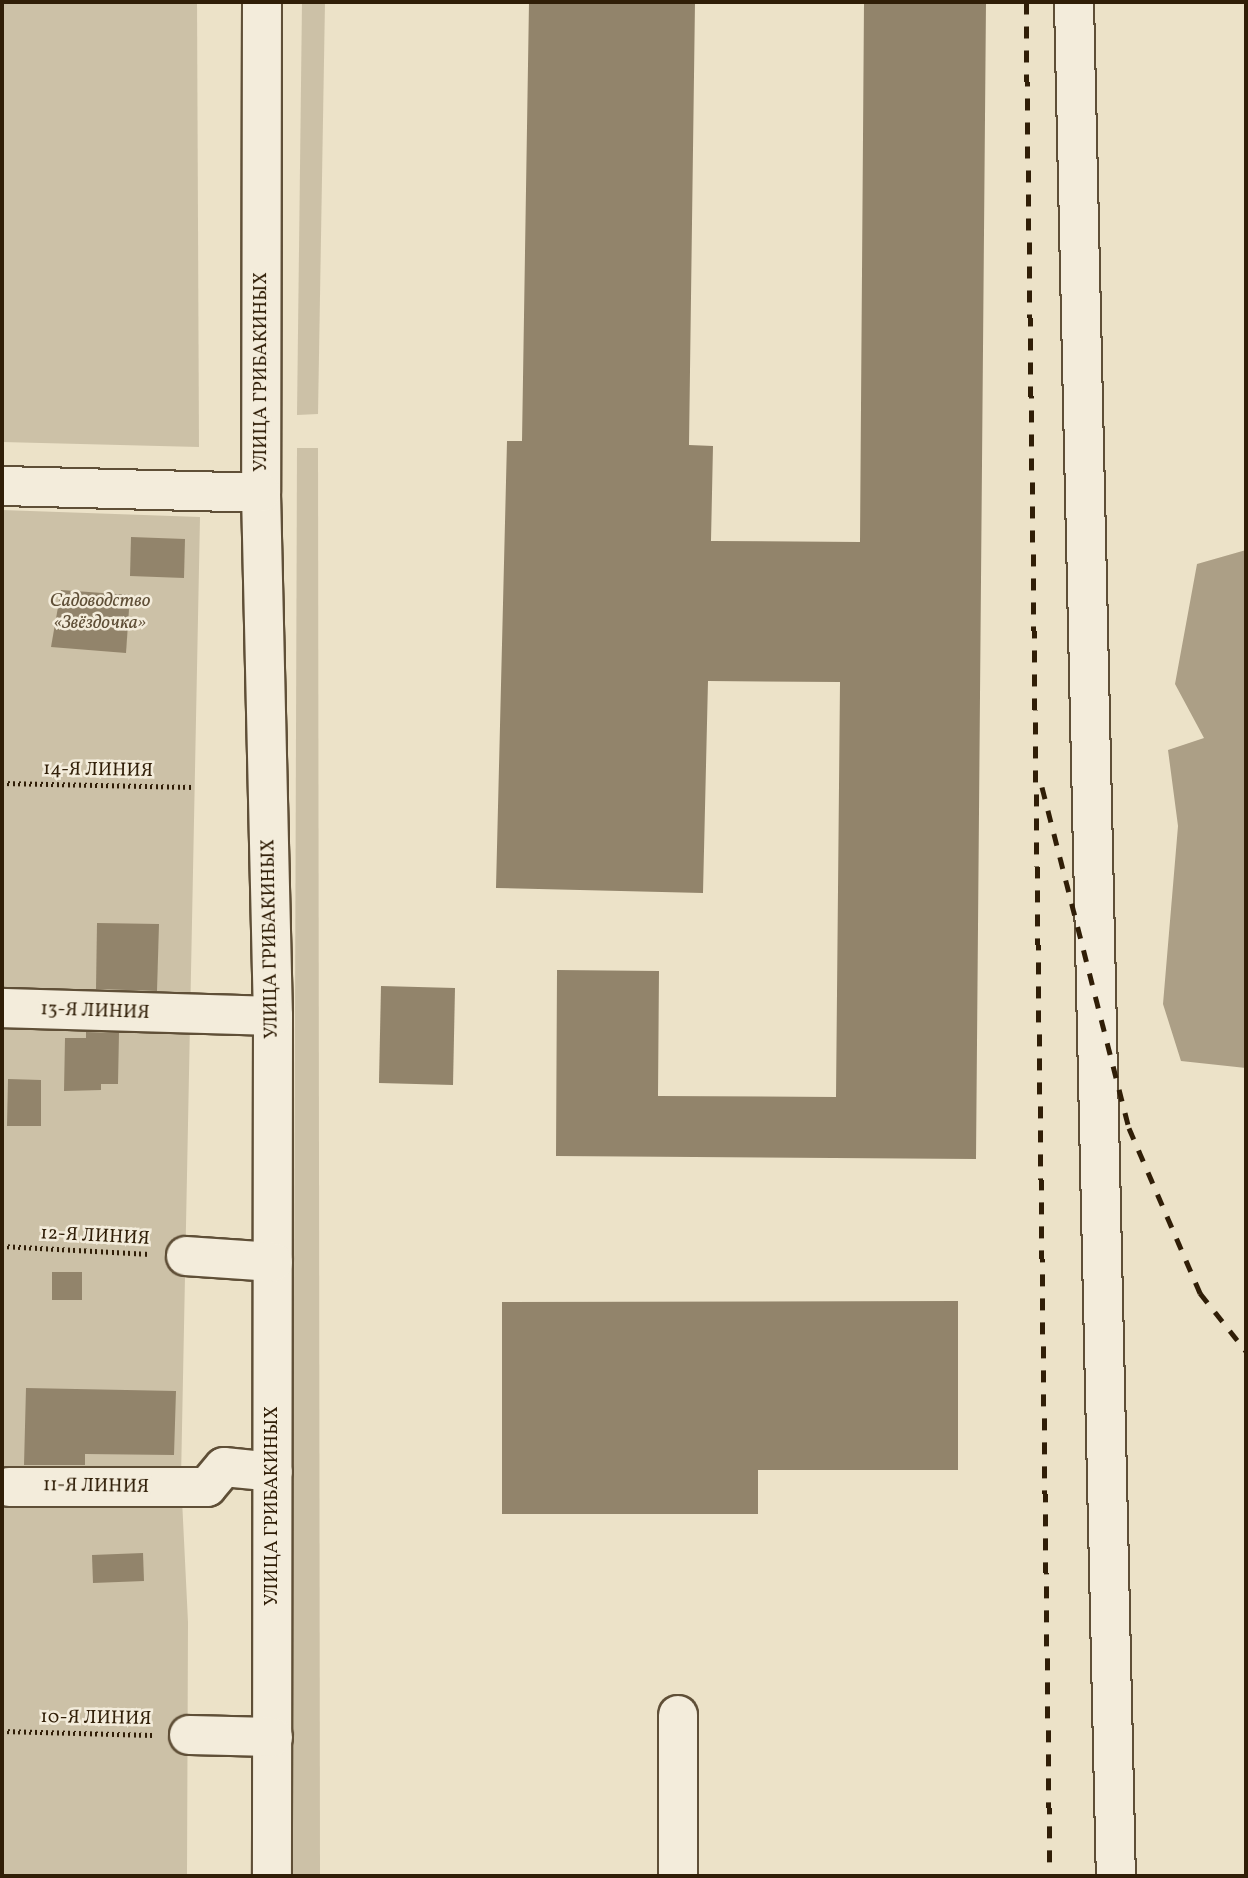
<!DOCTYPE html>
<html>
<head>
<meta charset="utf-8">
<style>
  body { margin:0 }
  #map { position:relative; width:1248px; height:1878px; overflow:hidden; background:#ece2c8; font-family:Vollkorn,serif }
  div>[style] { position:absolute }
  .green>* { inset:0; background:#ccc1a7 }
  .water>* { inset:0; background:#ac9f86 }
  .building>* { inset:0; background:#92846b }
  .path>* { height:4.5px; margin-top:-2.25px; transform-origin:0; background:repeating-linear-gradient(90deg,#301e07 0 2px,transparent 0 5.5px) }
  .roads { filter:drop-shadow(2px 0 #5f4f37) drop-shadow(-2px 0 #5f4f37) drop-shadow(0 2px #5f4f37) drop-shadow(0 -2px #5f4f37) }
  .minor>* { height:38px; margin:-19px; padding:0 19px; transform-origin:19px; border-radius:19px; background:#f3ecdb }
  .rail>* { height:5px; margin-top:-2.5px; transform-origin:0; background:repeating-linear-gradient(90deg,#301e07 0 12px,transparent 0 24px) }
  span { translate:-50% -50%; white-space:nowrap; text-align:center; line-height:1.15; -webkit-text-stroke:5px #f3ecdb; paint-order:stroke }
  .street-label { font-size:19px; color:#301e07 }
  .park-label { font-size:19px; color:#5f4f37; font-style:italic }
  .frame { position:absolute; inset:0; border:4px solid #301e07; pointer-events:none }
</style>
</head>
<body>
<div id="map">
  <div class="green">
    <div style="clip-path:polygon(2px 2px,197px 2px,199px 447px,2px 442px)"></div>
    <div style="clip-path:polygon(302px 2px,325px 2px,318px 414px,297px 415px)"></div>
    <div style="clip-path:polygon(297px 448px,318px 448px,320px 1876px,292px 1876px)"></div>
    <div style="clip-path:polygon(2px 510px,200px 517px,181px 1479px,188px 1622px,187px 1876px,2px 1876px)"></div>
  </div>
  <div class="water">
    <div style="clip-path:polygon(1246px 550px,1246px 1068px,1181px 1061px,1163px 1004px,1178px 826px,1168px 750px,1204px 738px,1175px 684px,1197px 564px)"></div>
  </div>
  <div class="building">
    <div style="clip-path:polygon(529px 2px,695px 2px,689px 445px,713px 446px,711px 541px,860px 542px,864px 2px,986px 2px,976px 1159px,556px 1156px,557px 970px,659px 971px,658px 1096px,836px 1097px,840px 682px,708px 681px,703px 893px,496px 888px,507px 441px,522px 441px)"></div>
    <div style="clip-path:polygon(131px 537px,185px 539px,184px 578px,130px 576px)"></div>
    <div style="clip-path:polygon(61px 590px,130px 595px,126px 653px,51px 647px)"></div>
    <div style="clip-path:polygon(97px 923px,159px 924px,157px 991px,96px 989px)"></div>
    <div style="clip-path:polygon(381px 986px,455px 988px,453px 1085px,379px 1083px)"></div>
    <div style="clip-path:polygon(86px 1032px,119px 1033px,118px 1084px,101px 1084px,101px 1090px,64px 1091px,65px 1038px,86px 1038px)"></div>
    <div style="clip-path:polygon(8px 1079px,41px 1080px,41px 1126px,7px 1126px)"></div>
    <div style="clip-path:polygon(52px 1272px,82px 1272px,82px 1300px,52px 1300px)"></div>
    <div style="clip-path:polygon(958px 1301px,958px 1470px,758px 1470px,758px 1514px,502px 1514px,502px 1302px)"></div>
    <div style="clip-path:polygon(26px 1388px,176px 1391px,174px 1455px,85px 1454px,85px 1465px,24px 1465px)"></div>
    <div style="clip-path:polygon(143px 1553px,144px 1581px,93px 1583px,92px 1555px)"></div>
  </div>
  <div class="path">
    <div style="left:2px;top:783px;width:191px;rotate:1.2deg"></div>
    <div style="left:2px;top:1246px;width:148px;rotate:3.1deg"></div>
    <div style="left:2px;top:1731px;width:151px;rotate:1.5deg"></div>
  </div>
  <div class="roads">
    <div class="minor">
      <div style="left:262px;top:2px;width:491px;rotate:90.1deg"></div>
      <div style="left:261px;top:493px;width:523px;rotate:88.69deg"></div>
      <div style="left:273px;top:1016px;width:860px;rotate:90.07deg"></div>
      <div style="left:1074px;top:2px;width:1874px;rotate:88.72deg"></div>
      <div style="left:2px;top:486px;width:259px;rotate:1.5deg"></div>
      <div style="left:2px;top:1008px;width:271px;rotate:1.7deg"></div>
      <div style="left:186px;top:1256px;width:87px;rotate:3.9deg"></div>
      <div style="left:9px;top:1487px;width:198px"></div>
      <div style="left:207px;top:1487px;width:26px;rotate:-50deg"></div>
      <div style="left:224px;top:1467px;width:49px;rotate:5.8deg"></div>
      <div style="left:678px;top:1715px;width:161px;rotate:90deg"></div>
      <div style="left:189px;top:1735px;width:84px;rotate:1.4deg"></div>
    </div>
  </div>
  <div class="rail">
    <div style="left:1026px;top:2px;width:1874px;rotate:89.27deg"></div>
    <div style="left:1042px;top:787px;width:352px;rotate:75.7deg"></div>
    <div style="left:1129px;top:1128px;width:180px;rotate:66.7deg"></div>
    <div style="left:1200px;top:1293px;width:74px;rotate:51.6deg"></div>
  </div>
  <div class="street-label">
    <span style="left:262px;top:372px;rotate:-90deg">УЛИЦА ГРИБАКИНЫХ</span>
    <span style="left:98px;top:771px;rotate:1deg">14-Я ЛИНИЯ</span>
    <span style="left:271px;top:939px;rotate:-91deg">УЛИЦА ГРИБАКИНЫХ</span>
    <span style="left:95px;top:1012px;rotate:2deg">13-Я ЛИНИЯ</span>
    <span style="left:95px;top:1237px;rotate:3deg">12-Я ЛИНИЯ</span>
    <span style="left:96px;top:1487px;rotate:1deg">11-Я ЛИНИЯ</span>
    <span style="left:273px;top:1506px;rotate:-90deg">УЛИЦА ГРИБАКИНЫХ</span>
    <span style="left:96px;top:1719px;rotate:1deg">10-Я ЛИНИЯ</span>
  </div>
  <div class="park-label">
    <span style="left:100px;top:613px">Садоводство<br>«Звёздочка»</span>
  </div>
  <div class="frame"></div>
</div>
</body>
</html>
